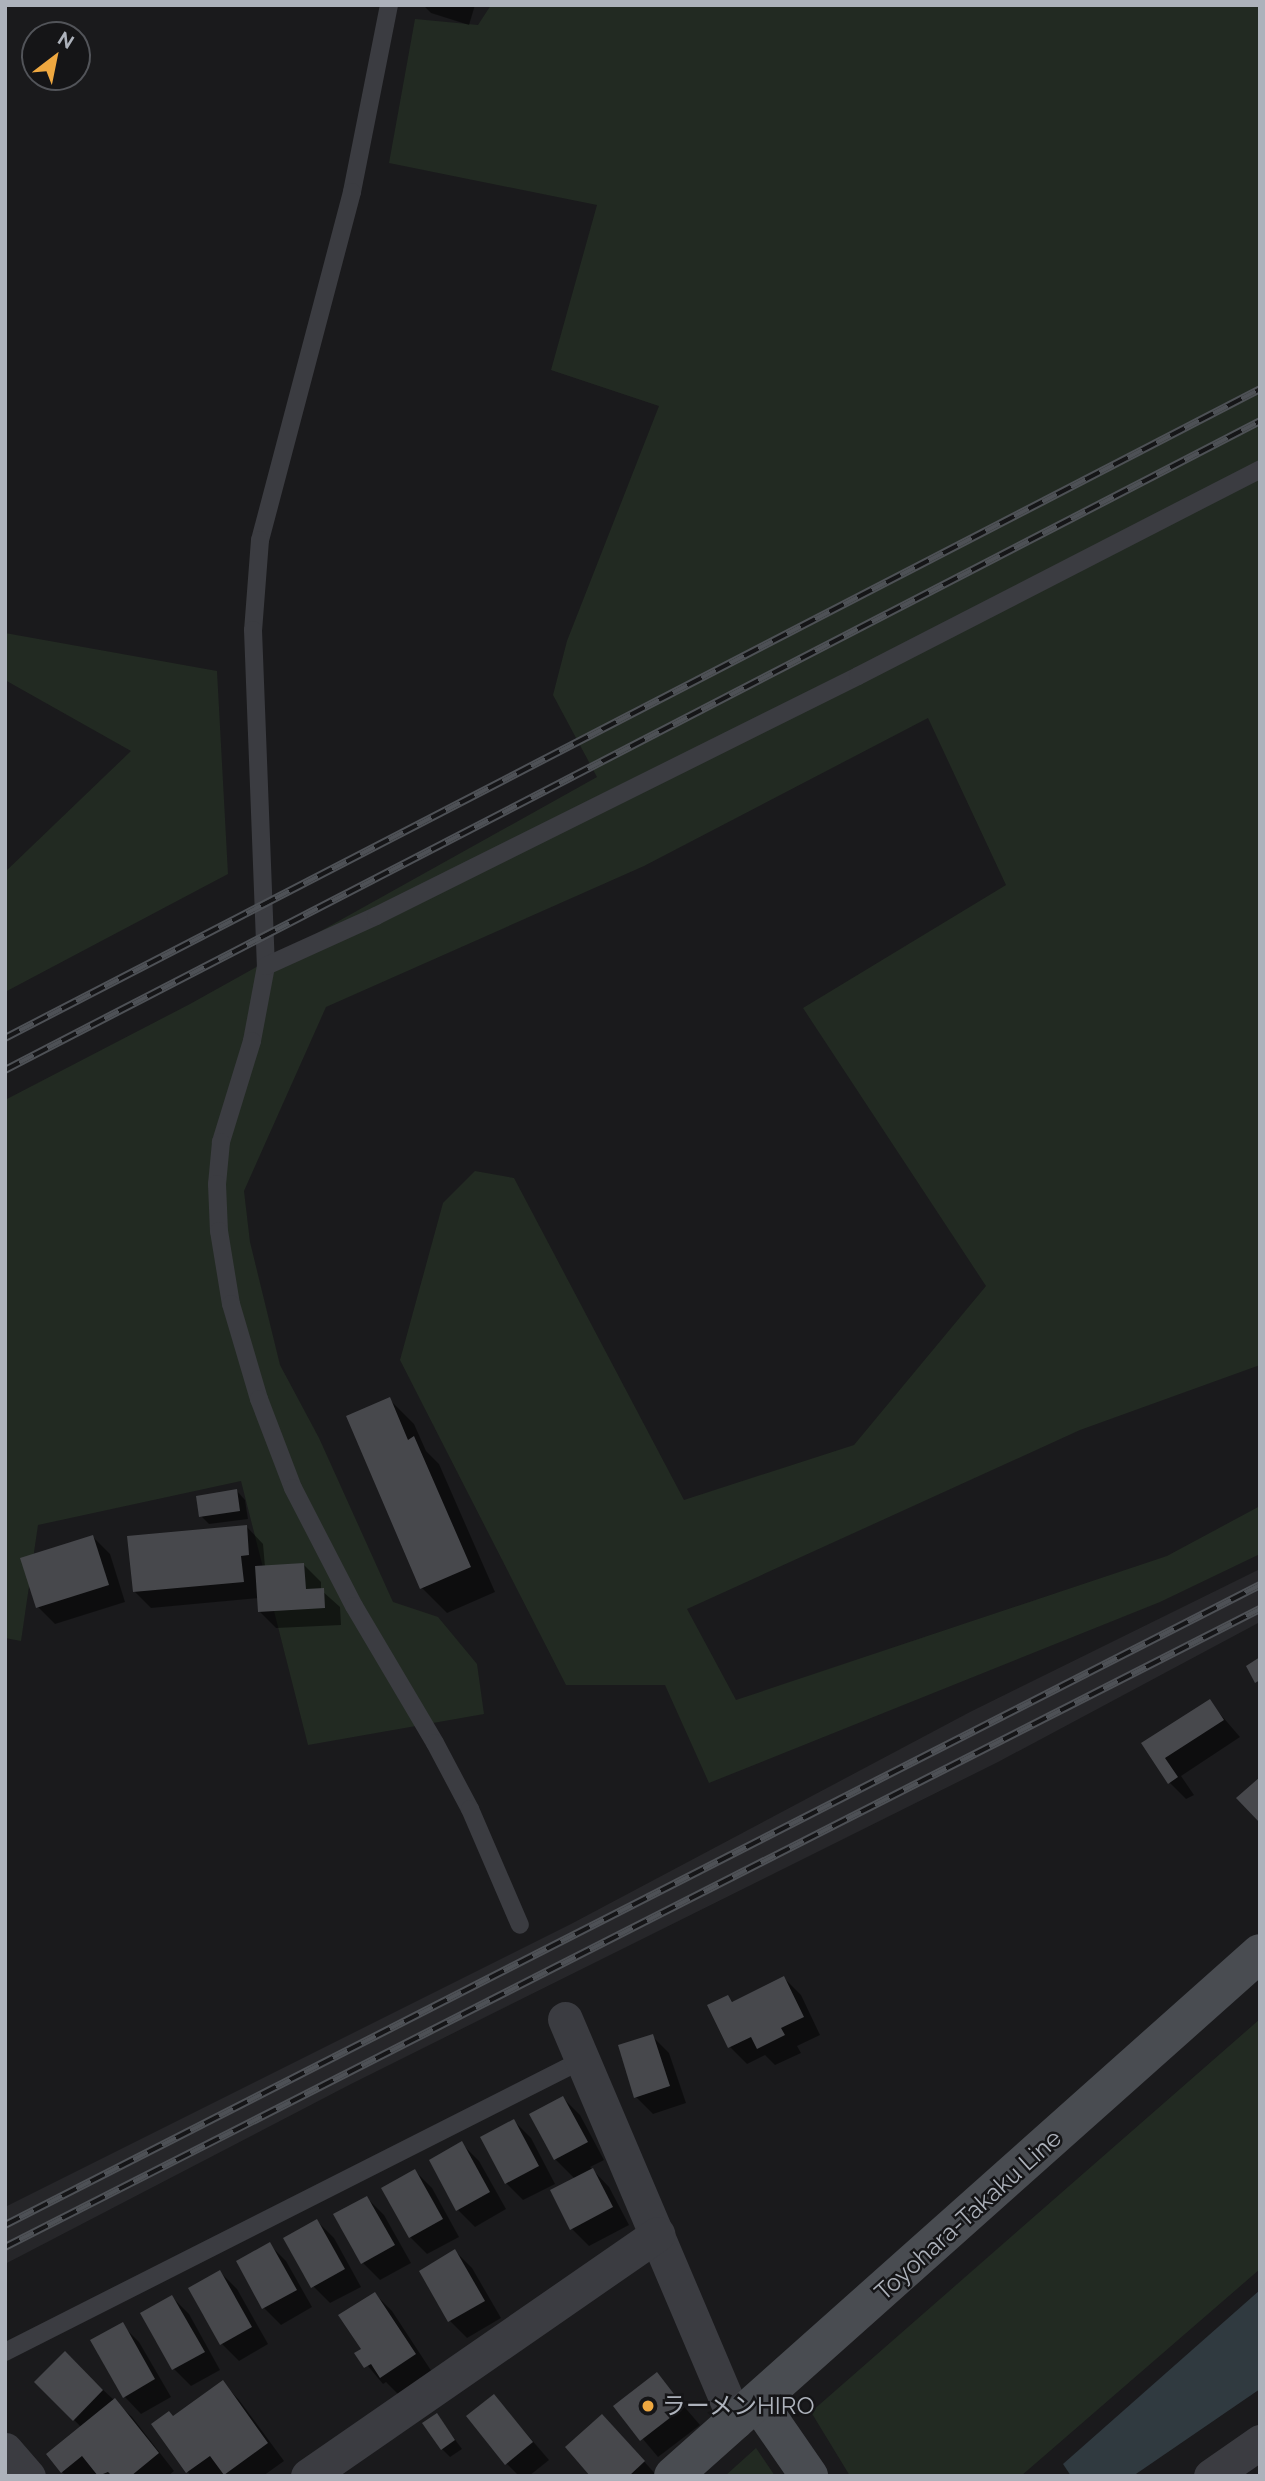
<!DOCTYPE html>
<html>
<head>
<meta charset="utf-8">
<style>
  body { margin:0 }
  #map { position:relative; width:1265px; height:2481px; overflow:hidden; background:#1a1a1c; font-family:Raleway,"Noto Sans JP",sans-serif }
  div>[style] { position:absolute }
  .built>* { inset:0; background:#262629 }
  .green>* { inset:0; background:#222a22 }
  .water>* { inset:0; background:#303a40 }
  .shadow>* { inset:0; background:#0007 }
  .building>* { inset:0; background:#47484c }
  .lane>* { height:18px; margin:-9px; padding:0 9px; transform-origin:9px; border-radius:9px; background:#3b3c41 }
  .street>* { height:35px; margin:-17.5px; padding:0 17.5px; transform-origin:17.5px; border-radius:17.5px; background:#3b3c41 }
  .secondary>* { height:38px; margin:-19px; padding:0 19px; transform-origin:19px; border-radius:19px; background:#494c51 }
  .rail>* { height:8px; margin-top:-4px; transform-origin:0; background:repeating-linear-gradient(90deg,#151517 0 16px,#4e5156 0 32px); box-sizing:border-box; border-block:2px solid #4e5156 }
  .dots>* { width:19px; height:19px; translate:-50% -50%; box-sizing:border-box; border:4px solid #151517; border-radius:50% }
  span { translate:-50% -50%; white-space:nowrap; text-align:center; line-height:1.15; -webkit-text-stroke:5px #151517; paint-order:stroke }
  .street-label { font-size:24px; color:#adb2bb }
  .poi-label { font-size:24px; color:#adb2bb }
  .left { translate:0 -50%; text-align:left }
  .frame { position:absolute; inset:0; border:7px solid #adb2bb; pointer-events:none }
  .north { position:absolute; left:21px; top:21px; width:70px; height:70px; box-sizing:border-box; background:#151517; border:2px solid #525459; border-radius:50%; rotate:32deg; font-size:19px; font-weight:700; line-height:28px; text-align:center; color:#adb2bb }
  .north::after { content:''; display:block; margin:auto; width:24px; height:32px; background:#efa840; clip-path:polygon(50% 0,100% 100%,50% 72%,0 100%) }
</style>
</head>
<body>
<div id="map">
  <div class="built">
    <div style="clip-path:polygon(1260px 1569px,1260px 1622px,998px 1762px,351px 2084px,5px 2264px,5px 2207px,571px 1924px,970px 1712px)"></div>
  </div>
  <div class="green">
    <div style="clip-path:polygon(491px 5px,1260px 5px,1260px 1365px,1080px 1430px,687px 1609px,736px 1700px,1167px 1556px,1260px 1506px,1260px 1554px,1160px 1602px,709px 1783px,665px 1685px,566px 1685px,400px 1360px,443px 1203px,475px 1171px,514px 1178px,684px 1500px,854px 1445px,986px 1286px,803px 1008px,1006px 885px,928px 718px,644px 866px,326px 1007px,244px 1191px,250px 1242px,280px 1365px,319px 1438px,393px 1602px,438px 1617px,477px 1664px,484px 1714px,308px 1745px,241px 1481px,38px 1525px,21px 1641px,5px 1638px,5px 1100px,190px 1004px,597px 777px,553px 695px,567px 641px,659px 406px,551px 370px,597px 205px,389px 163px,415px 19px,478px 25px)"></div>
    <div style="clip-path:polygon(5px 633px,217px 671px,228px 874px,5px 992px,5px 872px,131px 751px,5px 680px)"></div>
    <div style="clip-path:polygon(1260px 2019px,1260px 2269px,1021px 2476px,850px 2476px,811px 2412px)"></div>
    <div style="clip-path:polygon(756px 2448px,775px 2476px,725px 2476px)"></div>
  </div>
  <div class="water">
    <div style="clip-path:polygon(1260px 2290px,1260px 2389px,1133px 2476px,1071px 2476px,1063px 2464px)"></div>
  </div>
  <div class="shadow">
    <div style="clip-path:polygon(423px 5px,475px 5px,469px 25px,431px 13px)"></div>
    <div style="clip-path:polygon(389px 1399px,414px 1424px,426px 1451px,439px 1464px,495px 1592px,447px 1613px,422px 1588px)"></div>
    <div style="clip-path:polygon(237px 1491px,245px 1500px,248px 1519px,209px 1524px,201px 1516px)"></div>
    <div style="clip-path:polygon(246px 1526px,263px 1544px,265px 1567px,304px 1565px,321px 1582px,321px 1590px,340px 1607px,341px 1625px,276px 1628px,259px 1611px,259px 1598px,151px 1608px,134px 1591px)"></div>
    <div style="clip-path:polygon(93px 1537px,110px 1554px,125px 1602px,55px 1624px,38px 1607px)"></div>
    <div style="clip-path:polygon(1209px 1701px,1240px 1737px,1181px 1776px,1194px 1795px,1186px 1799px,1169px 1782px,1144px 1744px)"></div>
    <div style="clip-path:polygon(784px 1978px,801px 1995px,820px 2035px,797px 2046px,801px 2053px,775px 2065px,765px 2055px,747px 2064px,730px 2047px,728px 1997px,734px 2003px)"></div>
    <div style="clip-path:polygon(652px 2036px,669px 2053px,686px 2103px,653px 2114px,636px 2097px)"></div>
    <div style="clip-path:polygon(563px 2098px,580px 2115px,604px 2160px,590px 2167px,609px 2187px,629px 2225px,589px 2246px,572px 2229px,575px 2179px,555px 2159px,532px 2115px)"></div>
    <div style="clip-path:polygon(514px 2121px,531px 2138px,555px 2184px,523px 2200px,506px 2183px)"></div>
    <div style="clip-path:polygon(462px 2144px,479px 2161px,506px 2209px,475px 2227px,458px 2210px)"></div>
    <div style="clip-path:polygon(415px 2171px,432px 2188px,459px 2237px,427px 2254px,410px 2237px)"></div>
    <div style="clip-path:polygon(367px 2198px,384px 2215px,411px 2263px,380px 2280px,363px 2263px)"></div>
    <div style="clip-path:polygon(317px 2221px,334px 2238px,361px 2287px,330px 2303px,313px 2286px)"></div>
    <div style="clip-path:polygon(269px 2244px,286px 2261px,312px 2307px,281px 2325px,264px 2308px)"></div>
    <div style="clip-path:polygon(455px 2251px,472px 2268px,501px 2318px,467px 2338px,450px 2321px)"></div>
    <div style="clip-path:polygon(220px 2272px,237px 2289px,268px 2344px,239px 2361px,222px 2344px)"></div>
    <div style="clip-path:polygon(375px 2294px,392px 2311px,432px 2372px,398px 2394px,386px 2382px,383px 2384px,357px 2353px,363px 2349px)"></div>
    <div style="clip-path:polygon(172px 2297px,189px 2314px,220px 2370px,191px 2386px,174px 2369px,143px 2314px)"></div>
    <div style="clip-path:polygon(122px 2325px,139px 2342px,171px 2397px,141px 2414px,124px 2396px)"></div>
    <div style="clip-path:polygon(65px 2354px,132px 2417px,174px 2471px,168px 2476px,66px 2476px,62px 2472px,48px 2454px,81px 2427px,37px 2382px)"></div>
    <div style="clip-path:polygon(656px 2374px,700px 2425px,658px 2457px,615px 2406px)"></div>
    <div style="clip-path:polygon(223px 2383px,239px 2400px,284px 2461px,263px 2476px,191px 2476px,153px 2425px,174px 2418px)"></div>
    <div style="clip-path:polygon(494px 2396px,549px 2460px,529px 2476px,519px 2476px,506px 2463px)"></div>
    <div style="clip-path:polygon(437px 2415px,462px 2449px,450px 2457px,442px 2449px)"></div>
    <div style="clip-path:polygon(619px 2433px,657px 2476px,593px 2476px)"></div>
  </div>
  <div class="building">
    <div style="clip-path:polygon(390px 1397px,408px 1440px,414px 1436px,471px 1567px,420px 1589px,346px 1416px)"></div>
    <div style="clip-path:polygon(237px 1489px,240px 1511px,199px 1517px,196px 1496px)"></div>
    <div style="clip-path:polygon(247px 1525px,249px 1555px,241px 1556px,244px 1582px,133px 1592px,127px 1536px)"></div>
    <div style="clip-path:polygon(93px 1535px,109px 1585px,36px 1608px,20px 1558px)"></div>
    <div style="clip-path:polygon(304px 1563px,306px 1589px,324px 1588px,325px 1608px,258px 1612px,255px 1566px)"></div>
    <div style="clip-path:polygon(1260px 1657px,1260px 1680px,1255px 1683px,1246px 1666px)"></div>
    <div style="clip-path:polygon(1210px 1699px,1224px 1720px,1165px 1758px,1178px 1777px,1168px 1784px,1141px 1743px)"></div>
    <div style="clip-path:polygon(1260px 1777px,1260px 1823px,1236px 1798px)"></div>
    <div style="clip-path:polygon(784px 1976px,804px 2017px,781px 2028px,785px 2035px,757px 2049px,751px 2037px,728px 2048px,707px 2005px,728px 1995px,732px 2002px)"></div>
    <div style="clip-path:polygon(653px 2034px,670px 2086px,634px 2098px,618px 2045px)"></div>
    <div style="clip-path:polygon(563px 2096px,588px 2142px,554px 2160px,529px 2114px)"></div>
    <div style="clip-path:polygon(514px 2119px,539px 2166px,505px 2184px,480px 2137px)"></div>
    <div style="clip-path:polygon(462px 2141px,490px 2192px,456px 2211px,429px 2160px)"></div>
    <div style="clip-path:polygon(593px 2168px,613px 2207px,570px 2230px,550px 2190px)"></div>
    <div style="clip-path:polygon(415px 2169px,443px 2219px,409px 2238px,381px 2188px)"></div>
    <div style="clip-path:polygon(367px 2196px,395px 2245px,361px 2264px,333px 2214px)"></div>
    <div style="clip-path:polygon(317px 2219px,345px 2269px,311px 2288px,283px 2238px)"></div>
    <div style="clip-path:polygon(270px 2242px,297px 2290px,262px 2309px,236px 2261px)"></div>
    <div style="clip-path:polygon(455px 2249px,485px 2301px,448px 2322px,419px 2271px)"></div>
    <div style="clip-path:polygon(220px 2270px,252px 2327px,220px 2345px,188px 2288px)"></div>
    <div style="clip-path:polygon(375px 2292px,416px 2354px,380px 2378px,371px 2364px,364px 2368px,354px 2353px,361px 2349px,338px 2315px)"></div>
    <div style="clip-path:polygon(172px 2295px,205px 2352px,172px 2370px,140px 2313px)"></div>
    <div style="clip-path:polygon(123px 2322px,155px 2379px,123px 2398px,90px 2340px)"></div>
    <div style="clip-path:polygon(65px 2351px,103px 2390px,73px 2421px,34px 2382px)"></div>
    <div style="clip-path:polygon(657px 2372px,684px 2407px,640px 2441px,613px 2406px)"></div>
    <div style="clip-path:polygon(223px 2380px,268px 2443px,224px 2475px,210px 2456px,186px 2473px,151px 2424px,169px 2411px,173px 2416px)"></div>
    <div style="clip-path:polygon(494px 2394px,533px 2442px,505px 2465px,466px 2416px)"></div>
    <div style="clip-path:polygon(115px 2398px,159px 2453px,131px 2476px,112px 2476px,108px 2472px,98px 2476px,82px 2456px,61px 2473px,46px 2454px)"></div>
    <div style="clip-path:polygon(437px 2413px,455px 2440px,441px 2450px,422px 2423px)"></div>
    <div style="clip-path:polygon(602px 2414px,645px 2461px,629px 2476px,590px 2476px,565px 2447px)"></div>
  </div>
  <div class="lane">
    <div style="left:389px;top:5px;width:191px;rotate:101.2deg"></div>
    <div style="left:352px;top:192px;width:360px;rotate:104.8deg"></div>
    <div style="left:260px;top:540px;width:90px;rotate:94.4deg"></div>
    <div style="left:253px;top:630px;width:336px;rotate:87.8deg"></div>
    <div style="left:266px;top:966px;width:76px;rotate:100.6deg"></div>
    <div style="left:252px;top:1041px;width:106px;rotate:107.1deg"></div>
    <div style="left:221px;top:1142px;width:42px;rotate:95.4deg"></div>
    <div style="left:217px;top:1184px;width:47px;rotate:87.6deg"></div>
    <div style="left:219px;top:1231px;width:74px;rotate:80.7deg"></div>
    <div style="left:231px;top:1304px;width:99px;rotate:73.6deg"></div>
    <div style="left:259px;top:1399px;width:95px;rotate:69.1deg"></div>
    <div style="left:293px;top:1488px;width:133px;rotate:62.7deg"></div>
    <div style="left:354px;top:1606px;width:159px;rotate:59.4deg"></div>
    <div style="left:435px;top:1743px;width:75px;rotate:62.1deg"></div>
    <div style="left:470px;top:1809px;width:126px;rotate:66.7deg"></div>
    <div style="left:266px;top:966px;width:121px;rotate:-24.4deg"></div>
    <div style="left:376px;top:916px;width:538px;rotate:-26.47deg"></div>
    <div style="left:858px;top:676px;width:452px;rotate:-27.2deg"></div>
    <div style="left:5px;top:2352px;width:649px;rotate:-26.84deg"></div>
  </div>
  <div class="street">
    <div style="left:565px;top:2019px;width:437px;rotate:67deg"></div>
    <div style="left:5px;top:2450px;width:35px;rotate:49deg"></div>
    <div style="left:308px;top:2476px;width:425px;rotate:-34.7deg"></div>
    <div style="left:1211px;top:2476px;width:60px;rotate:-34.8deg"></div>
  </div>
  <div class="secondary">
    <div style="left:758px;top:2402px;width:90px;rotate:55.4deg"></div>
    <div style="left:673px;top:2476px;width:786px;rotate:-41.7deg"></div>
  </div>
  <div class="rail">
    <div style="left:5px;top:1038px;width:1413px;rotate:-27.34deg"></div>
    <div style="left:5px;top:1070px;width:1413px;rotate:-27.34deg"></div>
    <div style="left:5px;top:2225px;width:1409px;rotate:-27.02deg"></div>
    <div style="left:5px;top:2247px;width:1408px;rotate:-26.95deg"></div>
  </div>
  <div class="dots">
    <div style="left:648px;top:2406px;background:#efa840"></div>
  </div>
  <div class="street-label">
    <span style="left:968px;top:2215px;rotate:-42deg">Toyohara-Takaku Line</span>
  </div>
  <div class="poi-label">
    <span class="left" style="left:662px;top:2406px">ラーメンHIRO</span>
  </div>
  <div class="frame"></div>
  <div class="north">N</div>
</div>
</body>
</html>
